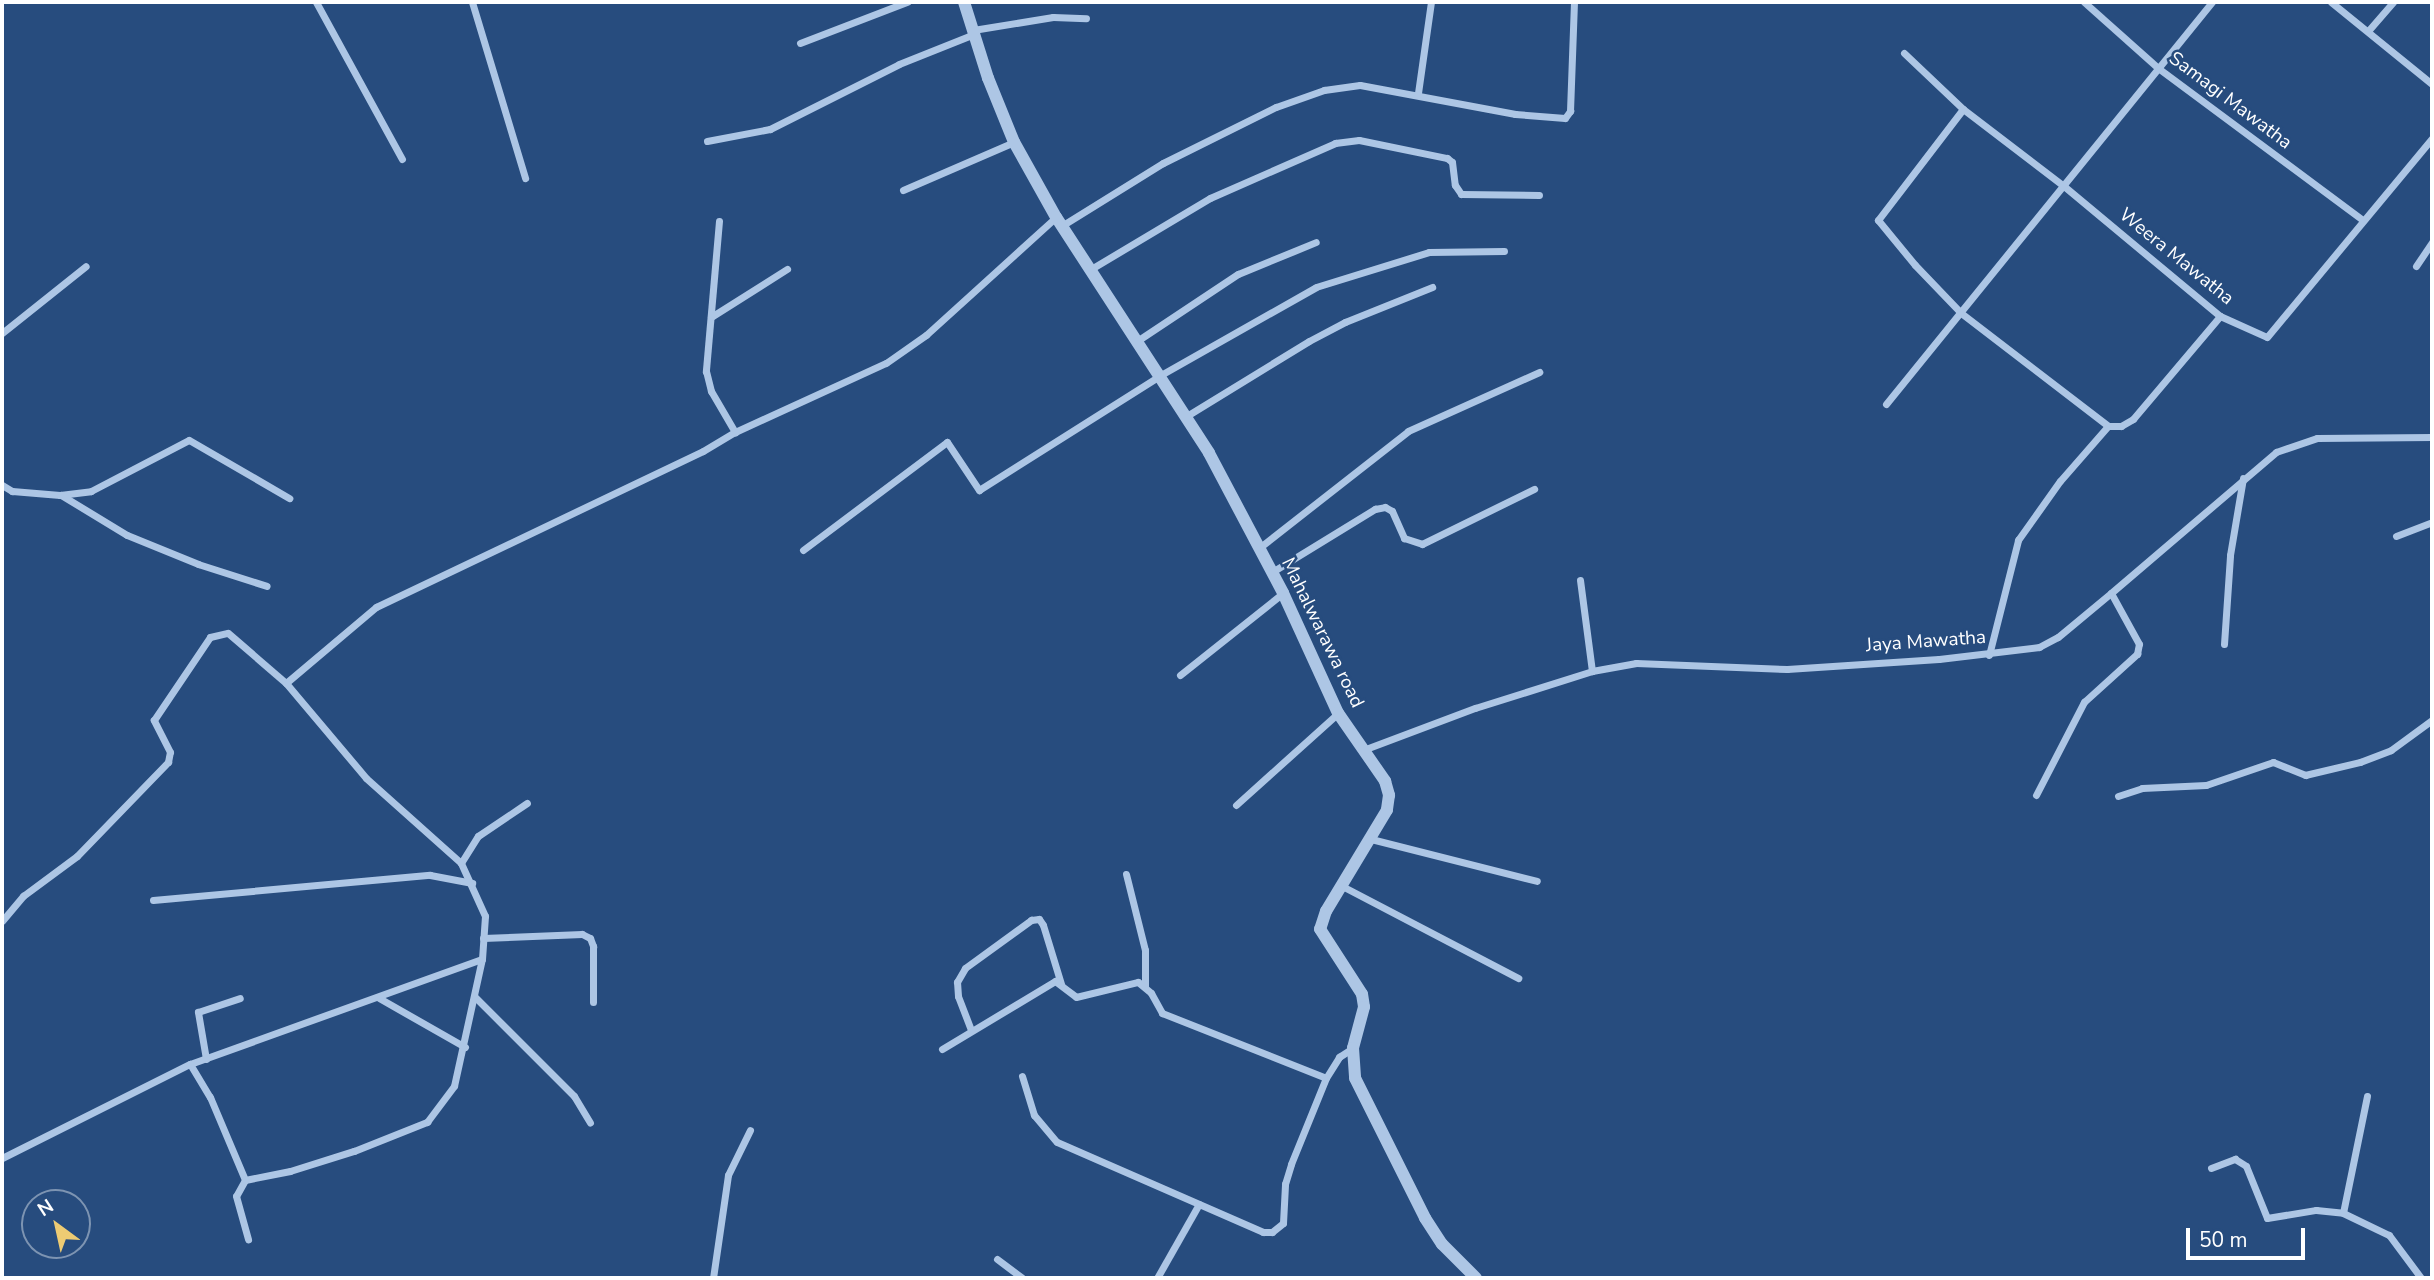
<!DOCTYPE html>
<html>
<head>
<meta charset="utf-8">
<style>
  body { margin:0 }
  #map { position:relative; width:2434px; height:1280px; overflow:hidden; background:#274c7e; font-family:"Nunito Sans",sans-serif }
  div>[style] { position:absolute }
  .minor>* { height:7px; margin:-3.5px; padding:0 3.5px; transform-origin:3.5px; border-radius:3.5px; background:#adc6e5 }
  .tertiary>* { height:12px; margin:-6px; padding:0 6px; transform-origin:6px; border-radius:6px; background:#adc6e5 }
  span { translate:-50% -50%; white-space:nowrap; text-align:center; line-height:1.15; -webkit-text-stroke:5px #274c7e; paint-order:stroke }
  .street-label { font-size:19px; color:#fff }
  .frame { position:absolute; inset:0; border:4px solid #fff; pointer-events:none }
  .north { position:absolute; left:21px; top:1189px; width:70px; height:70px; box-sizing:border-box; background:#274c7e; border:2px solid #7d94b2; border-radius:50%; rotate:327deg; font-size:19px; font-weight:700; line-height:28px; text-align:center; color:#fff }
  .north::after { content:''; display:block; margin:auto; width:24px; height:32px; background:#edcb73; clip-path:polygon(50% 0,100% 100%,50% 72%,0 100%) }
  .scale { position:absolute; left:2186px; top:1228px; width:119px; height:32px; box-sizing:border-box; border:4px solid #fff; border-top:0; padding-left:9px; font-size:21px; line-height:24px; white-space:nowrap; color:#fff; -webkit-text-stroke:5px #274c7e; paint-order:stroke }
</style>
</head>
<body>
<div id="map">
  <div class="minor">
    <div style="left:316px;top:2px;width:179px;rotate:61.3deg"></div>
    <div style="left:472px;top:2px;width:184px;rotate:73.2deg"></div>
    <div style="left:2084px;top:2px;width:99px;rotate:41.7deg"></div>
    <div style="left:2158px;top:68px;width:255px;rotate:36.6deg"></div>
    <div style="left:2331px;top:2px;width:130px;rotate:39.1deg"></div>
    <div style="left:973px;top:30px;width:81px;rotate:-9.2deg"></div>
    <div style="left:1053px;top:17px;width:33px;rotate:2deg"></div>
    <div style="left:2368px;top:31px;width:38px;rotate:-49deg"></div>
    <div style="left:800px;top:43px;width:115px;rotate:-21deg"></div>
    <div style="left:1904px;top:53px;width:81px;rotate:43.5deg"></div>
    <div style="left:1963px;top:109px;width:128px;rotate:37.4deg"></div>
    <div style="left:2065px;top:187px;width:202px;rotate:39.8deg"></div>
    <div style="left:2220px;top:316px;width:51px;rotate:24.1deg"></div>
    <div style="left:2267px;top:337px;width:259px;rotate:-50.3deg"></div>
    <div style="left:1418px;top:93px;width:92px;rotate:-81.9deg"></div>
    <div style="left:1963px;top:109px;width:140px;rotate:127.4deg"></div>
    <div style="left:1878px;top:220px;width:58px;rotate:50.6deg"></div>
    <div style="left:1915px;top:265px;width:66px;rotate:46.2deg"></div>
    <div style="left:1961px;top:313px;width:185px;rotate:37.5deg"></div>
    <div style="left:2108px;top:426px;width:13px"></div>
    <div style="left:2121px;top:426px;width:14px;rotate:-30deg"></div>
    <div style="left:2133px;top:419px;width:135px;rotate:-49.8deg"></div>
    <div style="left:707px;top:141px;width:64px;rotate:-10.8deg"></div>
    <div style="left:770px;top:129px;width:144px;rotate:-26.7deg"></div>
    <div style="left:899px;top:64px;width:81px;rotate:-21.8deg"></div>
    <div style="left:903px;top:190px;width:121px;rotate:-23.4deg"></div>
    <div style="left:719px;top:221px;width:151px;rotate:95deg"></div>
    <div style="left:706px;top:371px;width:21px;rotate:76deg"></div>
    <div style="left:711px;top:391px;width:48px;rotate:59.7deg"></div>
    <div style="left:1063px;top:225px;width:118px;rotate:-31.8deg"></div>
    <div style="left:1163px;top:163px;width:126px;rotate:-26.4deg"></div>
    <div style="left:1276px;top:107px;width:51px;rotate:-19.5deg"></div>
    <div style="left:1324px;top:90px;width:36px;rotate:-8deg"></div>
    <div style="left:1360px;top:85px;width:158px;rotate:10.6deg"></div>
    <div style="left:1515px;top:114px;width:50px;rotate:4.6deg"></div>
    <div style="left:1565px;top:118px;width:9px;rotate:-54deg"></div>
    <div style="left:1570px;top:111px;width:109px;rotate:-87.9deg"></div>
    <div style="left:2416px;top:266px;width:29px;rotate:-56deg"></div>
    <div style="left:1091px;top:269px;width:139px;rotate:-30.8deg"></div>
    <div style="left:1210px;top:198px;width:137px;rotate:-23.7deg"></div>
    <div style="left:1335px;top:143px;width:24px;rotate:-7deg"></div>
    <div style="left:1359px;top:140px;width:90px;rotate:11.6deg"></div>
    <div style="left:1447px;top:158px;width:6px;rotate:39deg"></div>
    <div style="left:1452px;top:162px;width:23px;rotate:83deg"></div>
    <div style="left:1455px;top:185px;width:11px;rotate:56deg"></div>
    <div style="left:1461px;top:194px;width:78px;rotate:0.7deg"></div>
    <div style="left:711px;top:317px;width:90px;rotate:-32.3deg"></div>
    <div style="left:2px;top:333px;width:107px;rotate:-38.6deg"></div>
    <div style="left:1137px;top:341px;width:121px;rotate:-33.6deg"></div>
    <div style="left:1238px;top:274px;width:84px;rotate:-22.3deg"></div>
    <div style="left:1886px;top:404px;width:518px;rotate:-50.96deg"></div>
    <div style="left:1185px;top:417px;width:145px;rotate:-31.5deg"></div>
    <div style="left:1309px;top:341px;width:41px;rotate:-27.8deg"></div>
    <div style="left:1345px;top:322px;width:94px;rotate:-21.9deg"></div>
    <div style="left:2px;top:485px;width:12px;rotate:31deg"></div>
    <div style="left:12px;top:491px;width:48px;rotate:4.8deg"></div>
    <div style="left:60px;top:495px;width:31px;rotate:-7deg"></div>
    <div style="left:91px;top:491px;width:110px;rotate:-27.5deg"></div>
    <div style="left:189px;top:440px;width:116px;rotate:30.1deg"></div>
    <div style="left:61px;top:495px;width:77px;rotate:31.2deg"></div>
    <div style="left:127px;top:535px;width:77px;rotate:22.2deg"></div>
    <div style="left:198px;top:564px;width:72px;rotate:17.7deg"></div>
    <div style="left:2396px;top:536px;width:39px;rotate:-21deg"></div>
    <div style="left:1259px;top:548px;width:189px;rotate:-38.1deg"></div>
    <div style="left:1408px;top:431px;width:144px;rotate:-24.2deg"></div>
    <div style="left:803px;top:550px;width:180px;rotate:-36.9deg"></div>
    <div style="left:947px;top:442px;width:58px;rotate:56.3deg"></div>
    <div style="left:979px;top:490px;width:213px;rotate:-32.3deg"></div>
    <div style="left:1159px;top:376px;width:180px;rotate:-29.5deg"></div>
    <div style="left:1316px;top:287px;width:118px;rotate:-17.2deg"></div>
    <div style="left:1429px;top:252px;width:75px;rotate:-0.8deg"></div>
    <div style="left:1272px;top:572px;width:121px;rotate:-31.5deg"></div>
    <div style="left:1375px;top:509px;width:10px;rotate:-11deg"></div>
    <div style="left:1385px;top:507px;width:8px;rotate:30deg"></div>
    <div style="left:1392px;top:511px;width:30px;rotate:66deg"></div>
    <div style="left:1404px;top:538px;width:19px;rotate:18deg"></div>
    <div style="left:1422px;top:544px;width:125px;rotate:-26.2deg"></div>
    <div style="left:1580px;top:580px;width:92px;rotate:82.5deg"></div>
    <div style="left:2224px;top:644px;width:89px;rotate:-86.1deg"></div>
    <div style="left:2230px;top:555px;width:78px;rotate:-80.4deg"></div>
    <div style="left:1989px;top:655px;width:119px;rotate:-75.8deg"></div>
    <div style="left:2018px;top:540px;width:72px;rotate:-54.6deg"></div>
    <div style="left:2060px;top:481px;width:73px;rotate:-48.9deg"></div>
    <div style="left:1180px;top:675px;width:132px;rotate:-38.5deg"></div>
    <div style="left:1363px;top:750px;width:120px;rotate:-20.6deg"></div>
    <div style="left:1475px;top:708px;width:123px;rotate:-17.5deg"></div>
    <div style="left:1592px;top:671px;width:45px;rotate:-10.3deg"></div>
    <div style="left:1636px;top:663px;width:151px;rotate:2.3deg"></div>
    <div style="left:1787px;top:669px;width:152px;rotate:-3.8deg"></div>
    <div style="left:1939px;top:659px;width:101px;rotate:-6.8deg"></div>
    <div style="left:2039px;top:647px;width:21px;rotate:-28deg"></div>
    <div style="left:2058px;top:637px;width:69px;rotate:-39.7deg"></div>
    <div style="left:2111px;top:593px;width:217px;rotate:-40.5deg"></div>
    <div style="left:2276px;top:452px;width:43px;rotate:-18.9deg"></div>
    <div style="left:2317px;top:438px;width:115px;rotate:-0.5deg"></div>
    <div style="left:2036px;top:795px;width:105px;rotate:-62.7deg"></div>
    <div style="left:2084px;top:702px;width:72px;rotate:-42.2deg"></div>
    <div style="left:2137px;top:654px;width:10px;rotate:-79deg"></div>
    <div style="left:2139px;top:644px;width:58px;rotate:-118.8deg"></div>
    <div style="left:2118px;top:796px;width:25px;rotate:-18deg"></div>
    <div style="left:2142px;top:788px;width:64px;rotate:-2.7deg"></div>
    <div style="left:2206px;top:785px;width:71px;rotate:-18.9deg"></div>
    <div style="left:2273px;top:762px;width:35px;rotate:22deg"></div>
    <div style="left:2305px;top:775px;width:57px;rotate:-13.3deg"></div>
    <div style="left:2360px;top:762px;width:33px;rotate:-21deg"></div>
    <div style="left:2391px;top:750px;width:51px;rotate:-36.2deg"></div>
    <div style="left:1236px;top:805px;width:137px;rotate:-42deg"></div>
    <div style="left:1371px;top:839px;width:171px;rotate:14.2deg"></div>
    <div style="left:461px;top:863px;width:32px;rotate:-58deg"></div>
    <div style="left:478px;top:836px;width:59px;rotate:-34deg"></div>
    <div style="left:1126px;top:874px;width:78px;rotate:76deg"></div>
    <div style="left:1145px;top:950px;width:36px;rotate:90deg"></div>
    <div style="left:1342px;top:886px;width:199px;rotate:27.6deg"></div>
    <div style="left:153px;top:900px;width:278px;rotate:-5.2deg"></div>
    <div style="left:430px;top:875px;width:43px;rotate:10.8deg"></div>
    <div style="left:2px;top:921px;width:33px;rotate:-50deg"></div>
    <div style="left:23px;top:896px;width:67px;rotate:-36.5deg"></div>
    <div style="left:77px;top:856px;width:131px;rotate:-45.9deg"></div>
    <div style="left:168px;top:762px;width:10px;rotate:-79deg"></div>
    <div style="left:170px;top:752px;width:36px;rotate:-117deg"></div>
    <div style="left:154px;top:720px;width:100px;rotate:-56deg"></div>
    <div style="left:210px;top:637px;width:18px;rotate:-13deg"></div>
    <div style="left:228px;top:633px;width:77px;rotate:40.8deg"></div>
    <div style="left:286px;top:683px;width:118px;rotate:-40.2deg"></div>
    <div style="left:376px;top:607px;width:362px;rotate:-25.5deg"></div>
    <div style="left:703px;top:451px;width:37px;rotate:-31deg"></div>
    <div style="left:735px;top:432px;width:166px;rotate:-24.6deg"></div>
    <div style="left:886px;top:363px;width:49px;rotate:-35deg"></div>
    <div style="left:926px;top:335px;width:176px;rotate:-42.2deg"></div>
    <div style="left:483px;top:938px;width:99px;rotate:-2.3deg"></div>
    <div style="left:582px;top:934px;width:9px;rotate:27deg"></div>
    <div style="left:590px;top:938px;width:9px;rotate:69deg"></div>
    <div style="left:593px;top:946px;width:56px;rotate:90deg"></div>
    <div style="left:475px;top:997px;width:140px;rotate:45deg"></div>
    <div style="left:574px;top:1096px;width:31px;rotate:59deg"></div>
    <div style="left:379px;top:998px;width:99px;rotate:29.7deg"></div>
    <div style="left:971px;top:1030px;width:36px;rotate:-111deg"></div>
    <div style="left:958px;top:996px;width:14px;rotate:-94deg"></div>
    <div style="left:957px;top:982px;width:16px;rotate:-60deg"></div>
    <div style="left:965px;top:968px;width:82px;rotate:-36deg"></div>
    <div style="left:1031px;top:920px;width:8px;rotate:-7deg"></div>
    <div style="left:1039px;top:919px;width:7px;rotate:56deg"></div>
    <div style="left:1043px;top:925px;width:62px;rotate:73deg"></div>
    <div style="left:942px;top:1049px;width:132px;rotate:-31deg"></div>
    <div style="left:1055px;top:981px;width:26px;rotate:37deg"></div>
    <div style="left:1076px;top:997px;width:64px;rotate:-13.6deg"></div>
    <div style="left:1138px;top:982px;width:17px;rotate:40deg"></div>
    <div style="left:1151px;top:993px;width:23px;rotate:61deg"></div>
    <div style="left:1162px;top:1013px;width:176px;rotate:21.6deg"></div>
    <div style="left:1326px;top:1078px;width:25px;rotate:-58deg"></div>
    <div style="left:1339px;top:1057px;width:17px;rotate:-33deg"></div>
    <div style="left:206px;top:1059px;width:48px;rotate:-99.7deg"></div>
    <div style="left:198px;top:1012px;width:44px;rotate:-18.4deg"></div>
    <div style="left:190px;top:1064px;width:39px;rotate:59deg"></div>
    <div style="left:210px;top:1097px;width:90px;rotate:67.1deg"></div>
    <div style="left:245px;top:1180px;width:46px;rotate:-11.3deg"></div>
    <div style="left:290px;top:1171px;width:67px;rotate:-17.4deg"></div>
    <div style="left:354px;top:1151px;width:79px;rotate:-21.7deg"></div>
    <div style="left:427px;top:1122px;width:45px;rotate:-53.1deg"></div>
    <div style="left:454px;top:1086px;width:130px;rotate:-77.6deg"></div>
    <div style="left:1022px;top:1076px;width:41px;rotate:72.9deg"></div>
    <div style="left:1034px;top:1115px;width:35px;rotate:50deg"></div>
    <div style="left:1057px;top:1142px;width:225px;rotate:23.6deg"></div>
    <div style="left:1263px;top:1232px;width:9px"></div>
    <div style="left:1272px;top:1232px;width:14px;rotate:-39deg"></div>
    <div style="left:1283px;top:1223px;width:39px;rotate:-87deg"></div>
    <div style="left:1285px;top:1184px;width:21px;rotate:-73deg"></div>
    <div style="left:1291px;top:1164px;width:93px;rotate:-67.9deg"></div>
    <div style="left:2367px;top:1096px;width:119px;rotate:101.6deg"></div>
    <div style="left:2343px;top:1213px;width:51px;rotate:25.6deg"></div>
    <div style="left:2389px;top:1235px;width:54px;rotate:53.3deg"></div>
    <div style="left:2px;top:1158px;width:210px;rotate:-26.6deg"></div>
    <div style="left:190px;top:1064px;width:310px;rotate:-19.8deg"></div>
    <div style="left:482px;top:959px;width:43px;rotate:-86deg"></div>
    <div style="left:485px;top:916px;width:58px;rotate:-114.4deg"></div>
    <div style="left:461px;top:863px;width:127px;rotate:-138.2deg"></div>
    <div style="left:366px;top:778px;width:124px;rotate:-130.1deg"></div>
    <div style="left:2211px;top:1168px;width:26px;rotate:-21deg"></div>
    <div style="left:2235px;top:1159px;width:13px;rotate:32deg"></div>
    <div style="left:2246px;top:1166px;width:56px;rotate:68deg"></div>
    <div style="left:2267px;top:1218px;width:50px;rotate:-9.3deg"></div>
    <div style="left:2316px;top:1210px;width:27px;rotate:6deg"></div>
    <div style="left:245px;top:1180px;width:18px;rotate:119deg"></div>
    <div style="left:236px;top:1196px;width:45px;rotate:74.4deg"></div>
    <div style="left:997px;top:1259px;width:31px;rotate:37deg"></div>
    <div style="left:713px;top:1278px;width:104px;rotate:-81.7deg"></div>
    <div style="left:728px;top:1175px;width:50px;rotate:-63.9deg"></div>
    <div style="left:1157px;top:1278px;width:85px;rotate:-60.4deg"></div>
  </div>
  <div class="tertiary">
    <div style="left:964px;top:2px;width:80px;rotate:72.5deg"></div>
    <div style="left:988px;top:78px;width:69px;rotate:67.9deg"></div>
    <div style="left:1014px;top:142px;width:86px;rotate:60.8deg"></div>
    <div style="left:1056px;top:217px;width:281px;rotate:57deg"></div>
    <div style="left:1209px;top:453px;width:158px;rotate:62.1deg"></div>
    <div style="left:1283px;top:593px;width:132px;rotate:65.4deg"></div>
    <div style="left:1338px;top:713px;width:83px;rotate:55.3deg"></div>
    <div style="left:1385px;top:781px;width:15px;rotate:74deg"></div>
    <div style="left:1389px;top:795px;width:15px;rotate:98deg"></div>
    <div style="left:1387px;top:810px;width:118px;rotate:121.1deg"></div>
    <div style="left:1326px;top:911px;width:19px;rotate:108deg"></div>
    <div style="left:1320px;top:929px;width:77px;rotate:57.1deg"></div>
    <div style="left:1362px;top:994px;width:13px;rotate:81deg"></div>
    <div style="left:1364px;top:1007px;width:42px;rotate:105deg"></div>
    <div style="left:1353px;top:1048px;width:30px;rotate:86deg"></div>
    <div style="left:1355px;top:1078px;width:157px;rotate:63.4deg"></div>
    <div style="left:1425px;top:1218px;width:31px;rotate:57deg"></div>
    <div style="left:1442px;top:1244px;width:48px;rotate:45deg"></div>
  </div>
  <div class="street-label">
    <span style="left:2230px;top:101px;rotate:37deg">Samagi Mawatha</span>
    <span style="left:2176px;top:257px;rotate:39deg">Weera Mawatha</span>
    <span style="left:1322px;top:633px;rotate:64deg">Mahalwarawa road</span>
    <span style="left:1926px;top:642px;rotate:-4deg">Jaya Mawatha</span>
  </div>
  <div class="frame"></div>
  <div class="north">N</div>
  <div class="scale">50 m</div>
</div>
</body>
</html>
